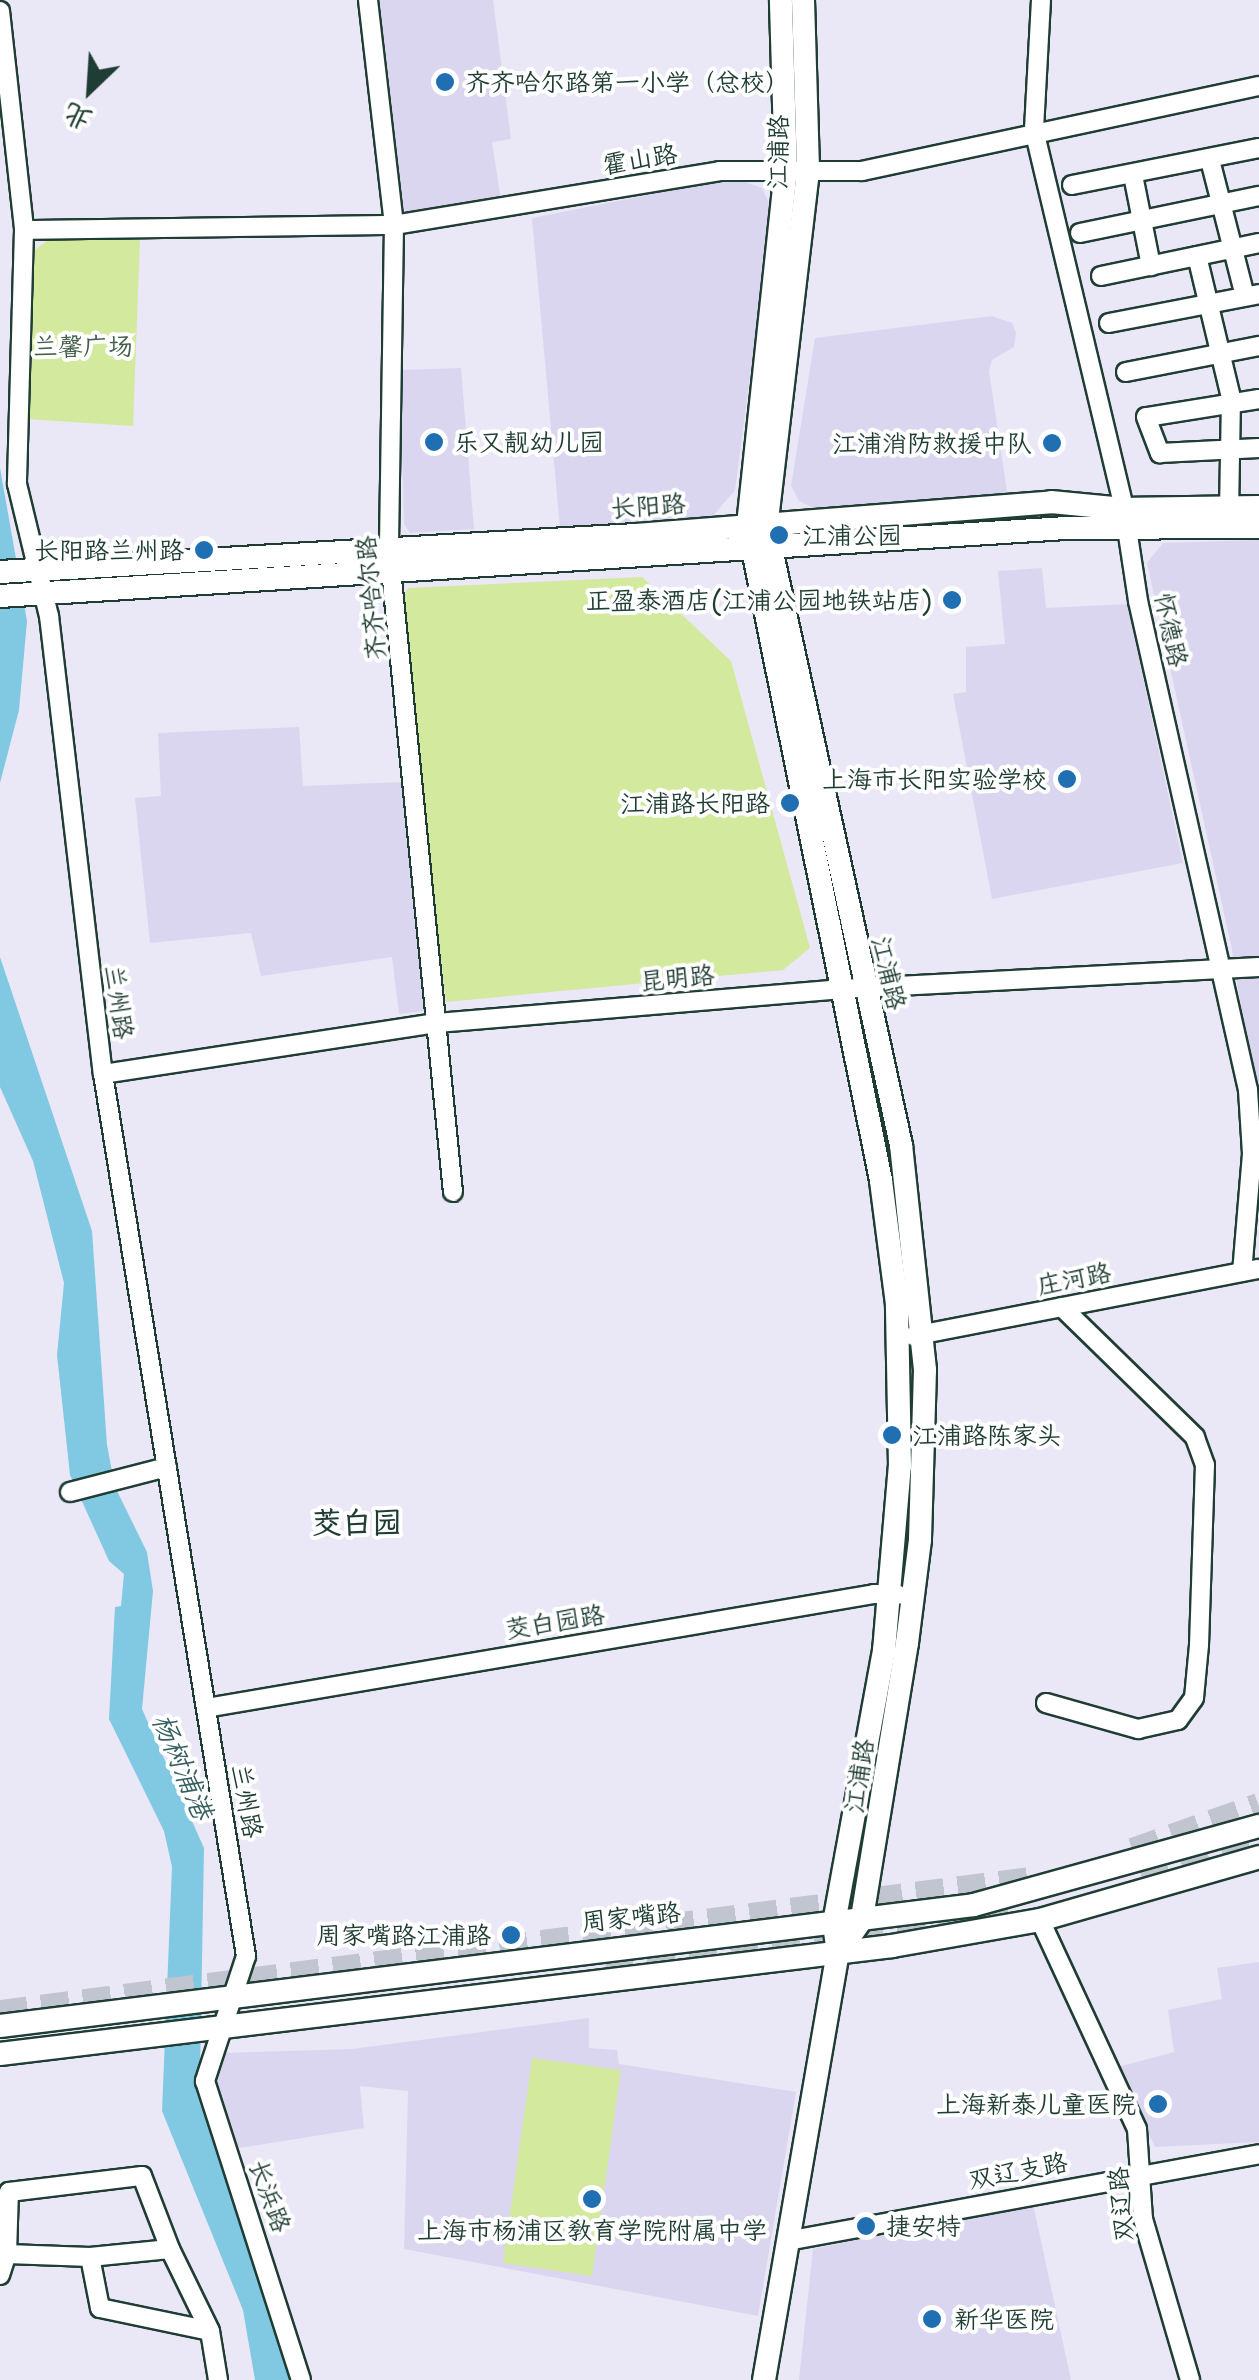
<!DOCTYPE html>
<html>
<head>
<meta charset="utf-8">
<style>
  body { margin:0 }
  #map { position:relative; width:1259px; height:2380px; overflow:hidden; background:#eae7f6; font-family:"Shantell Sans","LXGW WenKai TC",sans-serif }
  div>[style] { position:absolute }
  .built>* { inset:0; background:#dbd6f0 }
  .green>* { inset:0; background:#d3e99e }
  .water>* { inset:0; background:#81c9e2 }
  .highway-tunnel>* { height:28px; margin-top:-14px; transform-origin:0; background:repeating-linear-gradient(90deg,#c1c5cf 0 28px,transparent 0 42px) }
  .roads { filter:drop-shadow(2px 0 #1f3d34) drop-shadow(-2px 0 #1f3d34) drop-shadow(0 2px #1f3d34) drop-shadow(0 -2px #1f3d34) }
  .minor>* { height:18px; margin:-9px; padding:0 9px; transform-origin:9px; border-radius:9px; background:#fff }
  .major>* { height:22px; margin:-11px; padding:0 11px; transform-origin:11px; border-radius:11px; background:#fff }
  .dots>* { width:28px; height:28px; translate:-50% -50%; box-sizing:border-box; border:5px solid #fff; border-radius:50% }
  span { translate:-50% -50%; white-space:nowrap; text-align:center; line-height:1.15; -webkit-text-stroke:8px #fff; paint-order:stroke }
  .poi-label { font-size:25px; color:#1f3d34 }
  .left { translate:0 -50%; text-align:left }
  .right { translate:-100% -50%; text-align:right }
  .street-label { font-size:25px; color:#1f3d34 }
  .park-label { font-size:25px; color:#435f49 }
  .water-label { font-size:28px; color:#386060; font-style:italic }
  .quarter-label { font-size:30px; color:#1f3d34; font-weight:700 }
  .north { position:absolute; left:40px; top:40px; width:100px; height:100px; -webkit-text-stroke:8px #fff; paint-order:stroke; rotate:205deg; font-size:28px; font-weight:700; line-height:40px; text-align:center; color:#1f3d34 }
  .north::after { content:''; display:block; margin:auto; width:35px; height:45px; background:#1f3d34; clip-path:polygon(50% 0,100% 100%,50% 72%,0 100%) }
</style>
</head>
<body>
<div id="map">
  <div class="built">
    <div style="clip-path:polygon(377px 0,493px 0,511px 139px,492px 142px,501px 201px,425px 212px,407px 213px,402px 205px)"></div>
    <div style="clip-path:polygon(735px 178px,762px 188px,772px 210px,735px 490px,712px 517px,690px 523px,560px 528px,532px 218px)"></div>
    <div style="clip-path:polygon(992px 316px,1012px 323px,1016px 333px,1014px 347px,992px 360px,989px 371px,1008px 498px,818px 510px,799px 501px,791px 486px,815px 338px)"></div>
    <div style="clip-path:polygon(461px 368px,474px 529px,410px 533px,404px 524px,400px 370px)"></div>
    <div style="clip-path:polygon(1259px 540px,1259px 1115px,1231px 945px,1147px 563px,1163px 543px)"></div>
    <div style="clip-path:polygon(1042px 568px,1046px 608px,1127px 604px,1183px 863px,992px 899px,953px 694px,966px 692px,966px 647px,1005px 644px,998px 571px)"></div>
    <div style="clip-path:polygon(299px 727px,303px 786px,403px 782px,432px 1010px,399px 1014px,392px 957px,261px 976px,251px 933px,150px 943px,135px 798px,161px 796px,158px 733px)"></div>
    <div style="clip-path:polygon(1259px 1962px,1259px 2142px,1155px 2147px,1118px 2067px,1174px 2052px,1168px 2010px,1222px 1999px,1217px 1968px)"></div>
    <div style="clip-path:polygon(589px 2018px,589px 2048px,617px 2050px,619px 2064px,796px 2092px,758px 2316px,404px 2249px,408px 2091px,360px 2086px,364px 2128px,233px 2149px,211px 2088px,225px 2053px,352px 2049px)"></div>
    <div style="clip-path:polygon(1033px 2204px,1071px 2380px,799px 2380px,813px 2249px)"></div>
  </div>
  <div class="green">
    <div style="clip-path:polygon(48px 240px,140px 240px,133px 426px,27px 419px,30px 254px)"></div>
    <div style="clip-path:polygon(642px 577px,731px 661px,810px 948px,783px 970px,446px 1002px,400px 607px,408px 588px)"></div>
    <div style="clip-path:polygon(532px 2058px,621px 2070px,592px 2276px,503px 2263px)"></div>
  </div>
  <div class="water">
    <div style="clip-path:polygon(0 468px,27px 621px,19px 710px,0 783px)"></div>
    <div style="clip-path:polygon(0 957px,92px 1231px,107px 1445px,115px 1487px,147px 1552px,153px 1591px,142px 1709px,204px 1848px,200px 2073px,294px 2380px,255px 2380px,243px 2310px,162px 2111px,172px 1867px,164px 1831px,109px 1719px,115px 1607px,121px 1606px,124px 1574px,109px 1561px,70px 1475px,57px 1355px,64px 1283px,33px 1161px,0 1087px)"></div>
  </div>
  <div class="highway-tunnel">
    <div style="left:1133px;top:1852px;width:134px;rotate:-19.7deg"></div>
    <div style="left:1143px;top:1881px;width:123px;rotate:-19deg"></div>
    <div style="left:606px;top:1970px;width:412px;rotate:-7.8deg"></div>
    <div style="left:0;top:2014px;width:1038px;rotate:-7.36deg"></div>
  </div>
  <div class="roads">
    <div class="minor">
      <div style="left:368px;top:0;width:226px;rotate:83.4deg"></div>
      <div style="left:394px;top:225px;width:324px;rotate:90.9deg"></div>
      <div style="left:389px;top:549px;width:646px;rotate:84.32deg"></div>
      <div style="left:1041px;top:0;width:130px;rotate:93.1deg"></div>
      <div style="left:1034px;top:130px;width:390px;rotate:76.6deg"></div>
      <div style="left:1124px;top:509px;width:93px;rotate:81.3deg"></div>
      <div style="left:1138px;top:601px;width:501px;rotate:77.32deg"></div>
      <div style="left:1248px;top:1090px;width:64px;rotate:86.4deg"></div>
      <div style="left:1252px;top:1154px;width:118px;rotate:94.8deg"></div>
      <div style="left:0;top:11px;width:220px;rotate:83.7deg"></div>
      <div style="left:24px;top:230px;width:254px;rotate:91.6deg"></div>
      <div style="left:17px;top:484px;width:136px;rotate:76.4deg"></div>
      <div style="left:49px;top:616px;width:461px;rotate:83.3deg"></div>
      <div style="left:103px;top:1074px;width:894px;rotate:80.79deg"></div>
      <div style="left:246px;top:1956px;width:132px;rotate:108.2deg"></div>
      <div style="left:205px;top:2081px;width:314px;rotate:72.2deg"></div>
      <div style="left:1210px;top:160px;width:140px;rotate:75.6deg"></div>
      <div style="left:1133px;top:175px;width:93px;rotate:78.8deg"></div>
      <div style="left:1072px;top:185px;width:191px;rotate:-11.2deg"></div>
      <div style="left:24px;top:230px;width:370px;rotate:-0.8deg"></div>
      <div style="left:394px;top:225px;width:329px;rotate:-9.4deg"></div>
      <div style="left:719px;top:171px;width:143px"></div>
      <div style="left:862px;top:171px;width:406px;rotate:-12.1deg"></div>
      <div style="left:1080px;top:233px;width:183px;rotate:-11.7deg"></div>
      <div style="left:1197px;top:256px;width:146px;rotate:76.5deg"></div>
      <div style="left:1231px;top:398px;width:110px;rotate:91deg"></div>
      <div style="left:1101px;top:276px;width:161px;rotate:-11.8deg"></div>
      <div style="left:1109px;top:323px;width:153px;rotate:-10.9deg"></div>
      <div style="left:1126px;top:372px;width:136px;rotate:-11.1deg"></div>
      <div style="left:1259px;top:399px;width:114px;rotate:170.9deg"></div>
      <div style="left:1146px;top:417px;width:39px;rotate:69deg"></div>
      <div style="left:1160px;top:453px;width:99px;rotate:-2.9deg"></div>
      <div style="left:103px;top:1074px;width:338px;rotate:-8.7deg"></div>
      <div style="left:437px;top:1023px;width:404px;rotate:-4.8deg"></div>
      <div style="left:840px;top:989px;width:420px;rotate:-3deg"></div>
      <div style="left:913px;top:1336px;width:352px;rotate:-11deg"></div>
      <div style="left:70px;top:1492px;width:100px;rotate:-14.5deg"></div>
      <div style="left:1046px;top:1703px;width:96px;rotate:15.8deg"></div>
      <div style="left:1138px;top:1729px;width:41px;rotate:-12.7deg"></div>
      <div style="left:1178px;top:1720px;width:27px;rotate:-54deg"></div>
      <div style="left:1194px;top:1698px;width:53px;rotate:-84.6deg"></div>
      <div style="left:1199px;top:1645px;width:180px;rotate:-88.1deg"></div>
      <div style="left:1205px;top:1465px;width:30px;rotate:-110deg"></div>
      <div style="left:1195px;top:1437px;width:186px;rotate:-135.7deg"></div>
      <div style="left:206px;top:1708px;width:678px;rotate:-9.68deg"></div>
      <div style="left:874px;top:1594px;width:24px;rotate:2deg"></div>
      <div style="left:1040px;top:1920px;width:230px;rotate:65.1deg"></div>
      <div style="left:1137px;top:2129px;width:90px;rotate:86.2deg"></div>
      <div style="left:1143px;top:2219px;width:168px;rotate:73.7deg"></div>
      <div style="left:787px;top:2241px;width:480px;rotate:-10.4deg"></div>
      <div style="left:7px;top:2254px;width:83px;rotate:2.1deg"></div>
      <div style="left:90px;top:2257px;width:80px;rotate:-5.7deg"></div>
      <div style="left:170px;top:2249px;width:91px;rotate:64deg"></div>
      <div style="left:90px;top:2257px;width:52px;rotate:78.9deg"></div>
      <div style="left:100px;top:2308px;width:112px;rotate:11.8deg"></div>
      <div style="left:210px;top:2331px;width:50px;rotate:80.7deg"></div>
      <div style="left:0;top:2275px;width:22px;rotate:-72deg"></div>
      <div style="left:7px;top:2254px;width:62px;rotate:-88.2deg"></div>
      <div style="left:9px;top:2192px;width:134px;rotate:-6.9deg"></div>
      <div style="left:142px;top:2176px;width:78px;rotate:69deg"></div>
    </div>
    <div class="major">
      <div style="left:803px;top:0;width:171px;rotate:88.3deg"></div>
      <div style="left:808px;top:171px;width:357px;rotate:96.7deg"></div>
      <div style="left:766px;top:526px;width:634px;rotate:77.7deg"></div>
      <div style="left:901px;top:1145px;width:226px;rotate:83.9deg"></div>
      <div style="left:925px;top:1370px;width:170px;rotate:91.7deg"></div>
      <div style="left:920px;top:1540px;width:104px;rotate:97.2deg"></div>
      <div style="left:907px;top:1643px;width:280px;rotate:99.3deg"></div>
      <div style="left:862px;top:1919px;width:42px;rotate:125.2deg"></div>
      <div style="left:0;top:572px;width:637px;rotate:-3.33deg"></div>
      <div style="left:636px;top:535px;width:416px;rotate:-4.5deg"></div>
      <div style="left:1051px;top:502px;width:73px;rotate:5.5deg"></div>
      <div style="left:1124px;top:509px;width:135px;rotate:-0.8deg"></div>
      <div style="left:0;top:596px;width:1067px;rotate:-3.65deg"></div>
      <div style="left:1065px;top:528px;width:194px;rotate:-0.3deg"></div>
      <div style="left:0;top:2026px;width:981px;rotate:-7.08deg"></div>
      <div style="left:974px;top:1905px;width:296px;rotate:-15.5deg"></div>
      <div style="left:0;top:2054px;width:899px;rotate:-6.9deg"></div>
      <div style="left:892px;top:1946px;width:150px;rotate:-10deg"></div>
      <div style="left:1040px;top:1920px;width:228px;rotate:-16deg"></div>
      <div style="left:764px;top:2380px;width:433px;rotate:-80.2deg"></div>
      <div style="left:838px;top:1953px;width:30px;rotate:-98deg"></div>
      <div style="left:834px;top:1923px;width:277px;rotate:-79.6deg"></div>
      <div style="left:884px;top:1651px;width:186px;rotate:-85.1deg"></div>
      <div style="left:900px;top:1466px;width:162px;rotate:-91.1deg"></div>
      <div style="left:897px;top:1304px;width:125px;rotate:-97.4deg"></div>
      <div style="left:881px;top:1180px;width:668px;rotate:-101.48deg"></div>
      <div style="left:748px;top:525px;width:355px;rotate:-83.9deg"></div>
      <div style="left:786px;top:172px;width:172px;rotate:-91.7deg"></div>
    </div>
  </div>
  <div class="dots">
    <div style="left:445px;top:82px;background:#1f6fb2"></div>
    <div style="left:434px;top:442px;background:#1f6fb2"></div>
    <div style="left:1052px;top:443px;background:#1f6fb2"></div>
    <div style="left:779px;top:535px;background:#1f6fb2"></div>
    <div style="left:204px;top:550px;background:#1f6fb2"></div>
    <div style="left:952px;top:600px;background:#1f6fb2"></div>
    <div style="left:1067px;top:779px;background:#1f6fb2"></div>
    <div style="left:790px;top:803px;background:#1f6fb2"></div>
    <div style="left:892px;top:1435px;background:#1f6fb2"></div>
    <div style="left:511px;top:1935px;background:#1f6fb2"></div>
    <div style="left:1158px;top:2104px;background:#1f6fb2"></div>
    <div style="left:592px;top:2199px;background:#1f6fb2"></div>
    <div style="left:866px;top:2226px;background:#1f6fb2"></div>
    <div style="left:932px;top:2319px;background:#1f6fb2"></div>
  </div>
  <div class="poi-label">
    <span class="left" style="left:465px;top:82px">齐齐哈尔路第一小学（总校）</span>
    <span class="left" style="left:454px;top:442px">乐又靓幼儿园</span>
    <span class="right" style="left:1032px;top:443px">江浦消防救援中队</span>
    <span class="left" style="left:802px;top:535px">江浦公园</span>
    <span class="right" style="left:184px;top:550px">长阳路兰州路</span>
    <span class="right" style="left:932px;top:600px">正盈泰酒店(江浦公园地铁站店)</span>
    <span class="right" style="left:1047px;top:779px">上海市长阳实验学校</span>
    <span class="right" style="left:770px;top:803px">江浦路长阳路</span>
    <span class="left" style="left:912px;top:1435px">江浦路陈家头</span>
    <span class="right" style="left:491px;top:1935px">周家嘴路江浦路</span>
    <span class="right" style="left:1136px;top:2104px">上海新泰儿童医院</span>
    <span class="left" style="left:886px;top:2226px">捷安特</span>
    <span style="left:592px;top:2230px">上海市杨浦区教育学院附属中学</span>
    <span class="left" style="left:954px;top:2319px">新华医院</span>
  </div>
  <div class="street-label">
    <span style="left:778px;top:152px;rotate:-89deg">江浦路</span>
    <span style="left:640px;top:159px;rotate:-9deg">霍山路</span>
    <span style="left:648px;top:506px;rotate:-4deg">长阳路</span>
    <span style="left:371px;top:598px;rotate:-95deg">齐齐哈尔路</span>
    <span style="left:1171px;top:630px;rotate:78deg">怀德路</span>
    <span style="left:889px;top:973px;rotate:77deg">江浦路</span>
    <span style="left:677px;top:978px;rotate:-5deg">昆明路</span>
    <span style="left:119px;top:1002px;rotate:82deg">兰州路</span>
    <span style="left:1074px;top:1279px;rotate:-11deg">庄河路</span>
    <span style="left:555px;top:1622px;rotate:-9deg">茭白园路</span>
    <span style="left:859px;top:1776px;rotate:-81deg">江浦路</span>
    <span style="left:247px;top:1801px;rotate:80deg">兰州路</span>
    <span style="left:631px;top:1917px;rotate:-6deg">周家嘴路</span>
    <span style="left:1018px;top:2171px;rotate:-11deg">双辽支路</span>
    <span style="left:270px;top:2196px;rotate:70deg">长浜路</span>
    <span style="left:1121px;top:2204px;rotate:-95deg">双辽路</span>
  </div>
  <div class="park-label">
    <span style="left:83px;top:346px">兰馨广场</span>
  </div>
  <div class="water-label">
    <span style="left:183px;top:1766px;rotate:67deg">杨树浦港</span>
  </div>
  <div class="quarter-label">
    <span style="left:357px;top:1523px">茭白园</span>
  </div>
  <div class="north">北</div>
</div>
</body>
</html>
